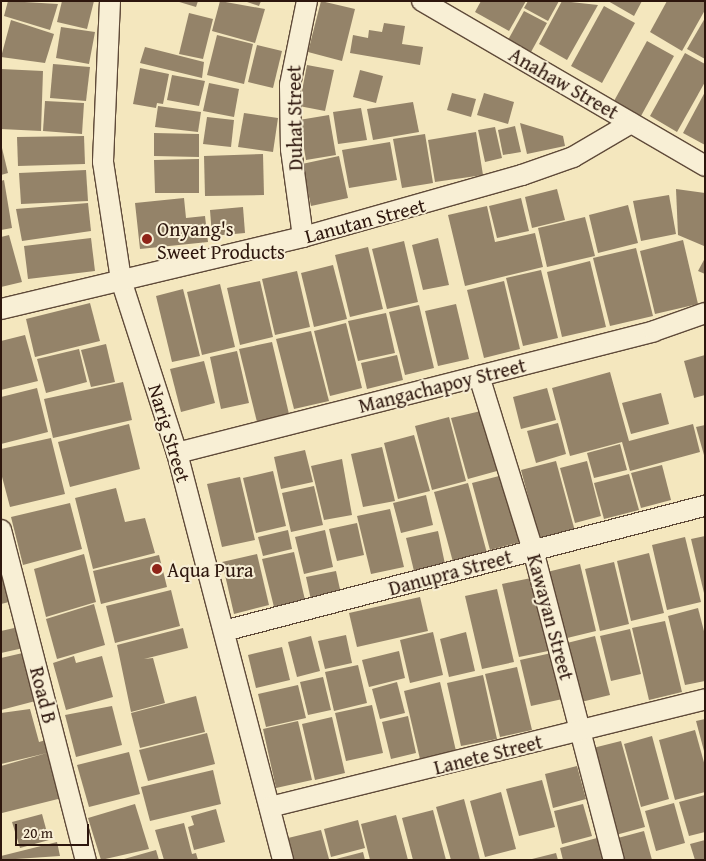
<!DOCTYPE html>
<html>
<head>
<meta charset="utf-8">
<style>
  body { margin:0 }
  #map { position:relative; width:706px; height:861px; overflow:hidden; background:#f4e7be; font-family:"Gentium Book Plus",serif }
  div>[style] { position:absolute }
  .building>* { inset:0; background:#948369 }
  .roads { filter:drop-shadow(1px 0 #5f4a39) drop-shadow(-1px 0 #5f4a39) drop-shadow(0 1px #5f4a39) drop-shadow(0 -1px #5f4a39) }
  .minor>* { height:20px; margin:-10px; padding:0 10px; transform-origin:10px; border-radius:10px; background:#f8efd5 }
  .dots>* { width:14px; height:14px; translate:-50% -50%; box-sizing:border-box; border:2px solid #f8efd5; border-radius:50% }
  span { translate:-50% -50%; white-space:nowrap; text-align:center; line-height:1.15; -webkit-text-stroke:4px #f8efd5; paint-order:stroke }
  .street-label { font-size:20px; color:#2d160d }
  .poi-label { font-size:20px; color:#2d160d }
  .left { translate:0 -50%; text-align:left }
  .frame { position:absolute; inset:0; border:2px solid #2d160d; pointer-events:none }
  .scale { position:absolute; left:15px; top:824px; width:74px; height:22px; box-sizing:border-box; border:2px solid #2d160d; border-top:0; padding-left:6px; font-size:15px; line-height:18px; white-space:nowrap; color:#2d160d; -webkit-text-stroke:4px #f8efd5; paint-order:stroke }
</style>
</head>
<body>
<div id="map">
  <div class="building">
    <div style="clip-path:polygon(8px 1px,58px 4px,50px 30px,4px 16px)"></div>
    <div style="clip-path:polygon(62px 1px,94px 1px,87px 29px,57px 22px)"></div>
    <div style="clip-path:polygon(176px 1px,198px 1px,196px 7px)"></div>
    <div style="clip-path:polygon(220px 1px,265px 9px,255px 43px,212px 31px)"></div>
    <div style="clip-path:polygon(244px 1px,261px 1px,259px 6px)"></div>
    <div style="clip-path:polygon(321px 1px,355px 9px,342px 61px,308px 52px)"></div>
    <div style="clip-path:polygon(481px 1px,526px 1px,509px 31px,475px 12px)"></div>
    <div style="clip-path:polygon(528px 1px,559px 1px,548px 21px,524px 8px)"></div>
    <div style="clip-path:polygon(562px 1px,598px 5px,567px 60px,539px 44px)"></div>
    <div style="clip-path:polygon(608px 1px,642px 1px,634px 16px)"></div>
    <div style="clip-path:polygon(667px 1px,705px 1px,705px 10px,682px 51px,650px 32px)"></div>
    <div style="clip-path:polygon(604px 6px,635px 23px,602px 83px,571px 66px)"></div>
    <div style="clip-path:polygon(524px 11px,547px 23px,531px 52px,508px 40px)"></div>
    <div style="clip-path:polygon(189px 13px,213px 19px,203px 59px,179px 54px)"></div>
    <div style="clip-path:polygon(705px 18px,705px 59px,687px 49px)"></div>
    <div style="clip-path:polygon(11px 20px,54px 34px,45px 63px,1px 57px)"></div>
    <div style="clip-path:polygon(384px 23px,405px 26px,402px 44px,423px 47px,420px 65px,350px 53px,353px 35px,368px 38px,369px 30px,382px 32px)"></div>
    <div style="clip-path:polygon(61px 27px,95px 32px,89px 64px,56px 58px)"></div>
    <div style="clip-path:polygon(217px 35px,253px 44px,244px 84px,207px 75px)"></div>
    <div style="clip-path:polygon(647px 41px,674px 56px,641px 116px,614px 101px)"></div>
    <div style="clip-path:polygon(257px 45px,282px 51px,273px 88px,248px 82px)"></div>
    <div style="clip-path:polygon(145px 47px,204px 62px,202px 78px,140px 63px)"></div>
    <div style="clip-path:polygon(685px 53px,705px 64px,705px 82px,677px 132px,650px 116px)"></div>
    <div style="clip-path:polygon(53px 64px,90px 67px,86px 101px,50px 98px)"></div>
    <div style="clip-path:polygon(307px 65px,334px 70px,325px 111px,299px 106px)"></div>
    <div style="clip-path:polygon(140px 68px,169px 74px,163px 104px,157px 103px,156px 108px,133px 104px)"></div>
    <div style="clip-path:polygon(1px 69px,43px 71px,41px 131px,1px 129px)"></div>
    <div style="clip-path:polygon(360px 70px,383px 76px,376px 103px,353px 97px)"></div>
    <div style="clip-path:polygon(172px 75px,205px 81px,199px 106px,167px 100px)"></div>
    <div style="clip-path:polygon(209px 83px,239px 89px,234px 117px,203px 111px)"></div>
    <div style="clip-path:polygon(705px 92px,705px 145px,683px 133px)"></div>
    <div style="clip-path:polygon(452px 93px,476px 99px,471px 117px,447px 110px)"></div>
    <div style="clip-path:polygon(484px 93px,514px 102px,508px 124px,477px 115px)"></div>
    <div style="clip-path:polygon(45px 101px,84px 103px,82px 134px,43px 131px)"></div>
    <div style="clip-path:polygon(413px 102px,419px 132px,373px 140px,367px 109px)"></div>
    <div style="clip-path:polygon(158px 106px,201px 112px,198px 132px,155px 127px)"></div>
    <div style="clip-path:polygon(361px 108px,367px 140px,338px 144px,333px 112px)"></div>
    <div style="clip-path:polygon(244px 113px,278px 118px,273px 152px,238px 147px)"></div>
    <div style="clip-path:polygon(329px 115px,336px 155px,306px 160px,299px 120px)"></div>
    <div style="clip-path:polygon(207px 117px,234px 120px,231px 147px,203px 144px)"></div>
    <div style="clip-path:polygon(520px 123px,563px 136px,565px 146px,527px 154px)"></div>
    <div style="clip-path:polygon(515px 126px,521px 152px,503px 155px,498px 130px)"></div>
    <div style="clip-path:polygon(495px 127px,502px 158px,485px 162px,478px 130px)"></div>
    <div style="clip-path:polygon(476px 132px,483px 175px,435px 182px,428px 140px)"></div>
    <div style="clip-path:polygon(154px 133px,199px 134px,199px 157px,154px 156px)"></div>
    <div style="clip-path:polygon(425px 134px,433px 183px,402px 188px,393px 139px)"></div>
    <div style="clip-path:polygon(84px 136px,85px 164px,18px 166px,17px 137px)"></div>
    <div style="clip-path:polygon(390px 142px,397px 180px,349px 188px,342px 150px)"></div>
    <div style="clip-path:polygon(2px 148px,8px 173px,1px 175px,1px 149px)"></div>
    <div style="clip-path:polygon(263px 154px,264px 195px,205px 196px,204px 156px)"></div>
    <div style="clip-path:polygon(339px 156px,348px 198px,311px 206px,302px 164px)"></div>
    <div style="clip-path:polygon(199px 159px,199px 193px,155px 193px,154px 160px)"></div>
    <div style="clip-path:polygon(86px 170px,88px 201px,21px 204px,19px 173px)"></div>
    <div style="clip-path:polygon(4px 180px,12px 228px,1px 230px,1px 181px)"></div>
    <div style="clip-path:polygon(557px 189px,565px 220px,532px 228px,525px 197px)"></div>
    <div style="clip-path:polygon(676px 189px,705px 193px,704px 246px,678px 235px)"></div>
    <div style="clip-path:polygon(669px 195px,676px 234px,641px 241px,633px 201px)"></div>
    <div style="clip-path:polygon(184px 198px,186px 218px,205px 216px,208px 242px,140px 249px,135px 203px)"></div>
    <div style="clip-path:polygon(521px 198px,529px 231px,497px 238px,489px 206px)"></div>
    <div style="clip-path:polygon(88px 203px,91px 231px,22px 241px,16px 209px)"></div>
    <div style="clip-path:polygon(628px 205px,638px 243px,598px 253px,589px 215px)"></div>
    <div style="clip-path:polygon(487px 206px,495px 242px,535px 233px,543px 267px,465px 286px,448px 215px)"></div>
    <div style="clip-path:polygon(243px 207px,245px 233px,212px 236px,210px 210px)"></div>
    <div style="clip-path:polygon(585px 217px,595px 256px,547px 267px,538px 228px)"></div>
    <div style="clip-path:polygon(9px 235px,22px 282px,1px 287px,1px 237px)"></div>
    <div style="clip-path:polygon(91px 238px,95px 271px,28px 279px,24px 246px)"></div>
    <div style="clip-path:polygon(438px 238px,449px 285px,423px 290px,412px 245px)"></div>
    <div style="clip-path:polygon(683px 240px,698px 304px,655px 314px,640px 251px)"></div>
    <div style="clip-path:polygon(404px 241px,418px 302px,387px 309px,372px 249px)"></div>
    <div style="clip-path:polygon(368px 247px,383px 309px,350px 317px,335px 255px)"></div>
    <div style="clip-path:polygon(636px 248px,653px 316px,610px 326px,593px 258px)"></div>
    <div style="clip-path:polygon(705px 258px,705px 274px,698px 271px)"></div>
    <div style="clip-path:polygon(590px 261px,606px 327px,562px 337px,547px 272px)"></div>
    <div style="clip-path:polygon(333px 265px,347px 319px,314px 327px,301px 273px)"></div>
    <div style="clip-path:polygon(541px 270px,558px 338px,523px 346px,506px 278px)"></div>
    <div style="clip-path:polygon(297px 271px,310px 327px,275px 335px,262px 279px)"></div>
    <div style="clip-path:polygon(260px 281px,273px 337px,240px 345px,227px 288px)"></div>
    <div style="clip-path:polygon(504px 281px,520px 349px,484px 358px,467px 290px)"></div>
    <div style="clip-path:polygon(220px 284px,235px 347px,202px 355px,187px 292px)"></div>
    <div style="clip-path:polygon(183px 289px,200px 356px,172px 362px,156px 296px)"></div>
    <div style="clip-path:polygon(90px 303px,100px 341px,35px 357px,26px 319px)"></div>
    <div style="clip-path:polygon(456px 304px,469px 359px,438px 366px,425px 311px)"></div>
    <div style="clip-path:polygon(419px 305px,434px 368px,405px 375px,389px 312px)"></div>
    <div style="clip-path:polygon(386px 313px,395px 353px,358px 361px,348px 321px)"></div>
    <div style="clip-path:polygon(346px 323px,362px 388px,330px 396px,314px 331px)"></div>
    <div style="clip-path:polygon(311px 331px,329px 401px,294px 409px,276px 339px)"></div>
    <div style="clip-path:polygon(25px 335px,38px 381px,1px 390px,1px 341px)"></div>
    <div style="clip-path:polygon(272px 342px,289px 414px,257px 422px,239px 349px)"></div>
    <div style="clip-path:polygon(106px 344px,115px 382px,91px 387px,81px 350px)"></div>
    <div style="clip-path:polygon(79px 349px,87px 382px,46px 393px,37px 359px)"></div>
    <div style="clip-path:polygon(237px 351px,249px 403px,221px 409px,210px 357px)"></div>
    <div style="clip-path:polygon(397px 355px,403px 380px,367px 389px,361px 363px)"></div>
    <div style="clip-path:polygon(705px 355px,705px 395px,694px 398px,684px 361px)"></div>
    <div style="clip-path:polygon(204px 361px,215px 403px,181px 412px,170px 369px)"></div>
    <div style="clip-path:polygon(610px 372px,629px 441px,693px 424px,700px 452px,630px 471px,622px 442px,570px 456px,552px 388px)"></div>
    <div style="clip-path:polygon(123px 382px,132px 420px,53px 438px,44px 399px)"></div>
    <div style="clip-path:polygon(37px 388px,48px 432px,1px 444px,1px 397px)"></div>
    <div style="clip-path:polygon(547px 388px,556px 420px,521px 429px,513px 397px)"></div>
    <div style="clip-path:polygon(661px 393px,669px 424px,631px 434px,622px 403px)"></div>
    <div style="clip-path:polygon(481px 411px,497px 471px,468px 479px,451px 418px)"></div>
    <div style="clip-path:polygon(449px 417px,466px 481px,432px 490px,415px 426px)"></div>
    <div style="clip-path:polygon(558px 423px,566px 454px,536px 463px,527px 431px)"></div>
    <div style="clip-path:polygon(129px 424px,140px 469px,70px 487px,58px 442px)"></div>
    <div style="clip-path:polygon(705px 425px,705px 455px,704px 455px,696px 427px)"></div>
    <div style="clip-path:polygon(414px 435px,430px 491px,398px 499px,384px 443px)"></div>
    <div style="clip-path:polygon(51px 438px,65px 494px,10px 507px,1px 473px,1px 449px)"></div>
    <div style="clip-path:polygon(620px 444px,627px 470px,594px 478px,587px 453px)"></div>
    <div style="clip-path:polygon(382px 447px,395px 501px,363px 507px,351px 454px)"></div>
    <div style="clip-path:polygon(305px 450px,313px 482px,281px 489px,274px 457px)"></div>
    <div style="clip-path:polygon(342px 459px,352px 515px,324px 520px,311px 466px)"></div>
    <div style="clip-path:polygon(556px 461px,576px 535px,541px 545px,521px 470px)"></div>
    <div style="clip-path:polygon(587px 461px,601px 516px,575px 523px,560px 468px)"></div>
    <div style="clip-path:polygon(662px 465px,671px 500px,641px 508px,631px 473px)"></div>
    <div style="clip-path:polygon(273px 471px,286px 526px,256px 533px,243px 478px)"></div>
    <div style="clip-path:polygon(629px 474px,639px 510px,604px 519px,594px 483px)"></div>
    <div style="clip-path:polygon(503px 475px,521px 542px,490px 550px,472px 483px)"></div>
    <div style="clip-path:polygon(240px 477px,255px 540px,222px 547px,207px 484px)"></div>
    <div style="clip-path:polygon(468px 483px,487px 553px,453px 562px,434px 492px)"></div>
    <div style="clip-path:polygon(314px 486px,323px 525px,291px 532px,282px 493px)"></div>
    <div style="clip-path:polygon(116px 488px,125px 522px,145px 518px,155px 553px,93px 569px,75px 498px)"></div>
    <div style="clip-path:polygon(426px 495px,433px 525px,401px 533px,393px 503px)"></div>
    <div style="clip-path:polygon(70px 503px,82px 549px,23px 565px,11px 517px)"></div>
    <div style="clip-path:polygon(390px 509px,404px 567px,371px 574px,357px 516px)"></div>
    <div style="clip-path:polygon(357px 523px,364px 555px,337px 561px,329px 529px)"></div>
    <div style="clip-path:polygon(288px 530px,292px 549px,263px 556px,258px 537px)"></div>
    <div style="clip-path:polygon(325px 530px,333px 567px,304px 574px,295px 537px)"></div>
    <div style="clip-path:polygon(438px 531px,445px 564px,414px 571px,406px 538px)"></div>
    <div style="clip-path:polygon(705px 536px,705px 592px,704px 593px,691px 539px)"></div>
    <div style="clip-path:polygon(685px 537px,701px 602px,667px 610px,652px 545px)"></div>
    <div style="clip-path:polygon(1px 551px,17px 600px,1px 604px)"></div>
    <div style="clip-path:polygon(294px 552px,305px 600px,274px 607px,262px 559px)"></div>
    <div style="clip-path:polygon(649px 553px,664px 613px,631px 621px,617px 561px)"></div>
    <div style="clip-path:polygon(84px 554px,96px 602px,46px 617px,34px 569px)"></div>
    <div style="clip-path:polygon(257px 554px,269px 605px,234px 614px,222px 562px)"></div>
    <div style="clip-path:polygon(159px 555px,167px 587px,101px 604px,93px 571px)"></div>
    <div style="clip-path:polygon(614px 562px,629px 624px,600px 631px,585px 569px)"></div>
    <div style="clip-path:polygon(580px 564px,596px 631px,563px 639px,547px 572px)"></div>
    <div style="clip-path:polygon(336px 571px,341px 594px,311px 600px,306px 577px)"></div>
    <div style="clip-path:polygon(536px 577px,553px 650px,519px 657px,502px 584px)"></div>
    <div style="clip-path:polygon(497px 589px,514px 662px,482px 669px,465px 596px)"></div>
    <div style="clip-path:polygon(171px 590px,180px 626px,115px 643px,106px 606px)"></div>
    <div style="clip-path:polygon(420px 597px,428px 631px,357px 647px,349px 613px)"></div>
    <div style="clip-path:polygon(94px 604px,105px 645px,57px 659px,46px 619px)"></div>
    <div style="clip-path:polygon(698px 608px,705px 635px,705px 681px,685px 685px,668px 616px)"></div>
    <div style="clip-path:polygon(665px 621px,682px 692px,649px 700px,632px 628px)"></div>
    <div style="clip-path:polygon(23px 626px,28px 647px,1px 653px,1px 631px)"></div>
    <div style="clip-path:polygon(183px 628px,188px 648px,144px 659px,153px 658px,165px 703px,131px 712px,117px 645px)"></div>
    <div style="clip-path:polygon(630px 629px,641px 674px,611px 681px,600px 636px)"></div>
    <div style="clip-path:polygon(433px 632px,443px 675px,410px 683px,400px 640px)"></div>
    <div style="clip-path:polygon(466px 632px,475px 671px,449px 677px,440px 639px)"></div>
    <div style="clip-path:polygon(346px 635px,352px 663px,325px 669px,318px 641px)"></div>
    <div style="clip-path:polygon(311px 636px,320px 671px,297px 677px,288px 642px)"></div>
    <div style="clip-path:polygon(595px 636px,610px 695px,577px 703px,563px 644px)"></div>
    <div style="clip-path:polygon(282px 647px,290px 680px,256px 688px,248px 655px)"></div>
    <div style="clip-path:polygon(399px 651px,405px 678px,369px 687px,362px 660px)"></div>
    <div style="clip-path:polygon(27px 652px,43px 699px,1px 710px,1px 658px)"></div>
    <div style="clip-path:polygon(556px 652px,567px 698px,531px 706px,520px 660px)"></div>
    <div style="clip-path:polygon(74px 656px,76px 663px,102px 656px,113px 697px,66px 710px,53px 663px)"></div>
    <div style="clip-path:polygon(358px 665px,367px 703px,334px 711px,325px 672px)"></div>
    <div style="clip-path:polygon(517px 667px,532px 730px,500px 737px,485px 674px)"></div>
    <div style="clip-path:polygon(483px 675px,497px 739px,461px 746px,447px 683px)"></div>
    <div style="clip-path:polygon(323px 677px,331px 710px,308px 715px,300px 682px)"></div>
    <div style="clip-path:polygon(397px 682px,405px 713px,380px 719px,372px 689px)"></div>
    <div style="clip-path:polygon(440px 682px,456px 751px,420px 759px,404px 691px)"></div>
    <div style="clip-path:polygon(298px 685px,306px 718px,266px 727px,258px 694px)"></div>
    <div style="clip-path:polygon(196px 696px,205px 732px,140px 748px,131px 713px)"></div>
    <div style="clip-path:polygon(372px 705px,383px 753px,346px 761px,335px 713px)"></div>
    <div style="clip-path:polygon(112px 706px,122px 745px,76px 757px,65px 715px)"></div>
    <div style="clip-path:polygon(30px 709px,39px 742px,46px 740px,66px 797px,2px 813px,1px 766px,47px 753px,1px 764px,1px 713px)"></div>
    <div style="clip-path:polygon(408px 716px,416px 753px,391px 759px,382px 722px)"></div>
    <div style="clip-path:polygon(332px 717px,345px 773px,315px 780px,302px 724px)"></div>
    <div style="clip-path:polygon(705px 719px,705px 751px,704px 751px,696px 721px)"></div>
    <div style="clip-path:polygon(298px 721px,312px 780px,276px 788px,263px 729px)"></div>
    <div style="clip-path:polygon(695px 730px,705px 766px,705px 792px,675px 800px,659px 740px)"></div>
    <div style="clip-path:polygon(207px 733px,215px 764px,148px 781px,139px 750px)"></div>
    <div style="clip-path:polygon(652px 736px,669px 799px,641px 807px,624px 744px)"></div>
    <div style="clip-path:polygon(621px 741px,645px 827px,612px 836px,589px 749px)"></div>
    <div style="clip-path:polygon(129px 752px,140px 794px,89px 807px,77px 765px)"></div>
    <div style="clip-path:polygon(577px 766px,586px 799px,553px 808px,545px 774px)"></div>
    <div style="clip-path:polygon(213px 770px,221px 804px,150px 821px,141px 787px)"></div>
    <div style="clip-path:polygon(542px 780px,555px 827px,519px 836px,506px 789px)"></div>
    <div style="clip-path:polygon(501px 792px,516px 849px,485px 857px,470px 801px)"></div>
    <div style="clip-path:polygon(705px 795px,705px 832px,689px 836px,679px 802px)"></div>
    <div style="clip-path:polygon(464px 799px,480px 860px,451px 860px,436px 807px)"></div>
    <div style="clip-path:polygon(674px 803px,685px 843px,656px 851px,645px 811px)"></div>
    <div style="clip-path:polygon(135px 804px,149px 849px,101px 860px,88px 818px)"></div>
    <div style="clip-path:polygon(583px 804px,592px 836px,562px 844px,554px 811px)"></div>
    <div style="clip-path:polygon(216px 809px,225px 842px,194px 850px,188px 827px,194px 825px,191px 816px)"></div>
    <div style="clip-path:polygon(433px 810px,446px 860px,413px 860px,402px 818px)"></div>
    <div style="clip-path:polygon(42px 814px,49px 840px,20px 848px,12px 822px)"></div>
    <div style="clip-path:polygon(396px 815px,408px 860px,370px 860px,361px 824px)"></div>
    <div style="clip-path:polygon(358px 820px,365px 848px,331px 857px,324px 829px)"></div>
    <div style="clip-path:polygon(184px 823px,192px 854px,196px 853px,198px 860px,164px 860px,155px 830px)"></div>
    <div style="clip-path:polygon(321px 830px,329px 859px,294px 860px,288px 838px)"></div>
    <div style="clip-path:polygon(644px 831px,652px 860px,620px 860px,614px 839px)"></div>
    <div style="clip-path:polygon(597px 838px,603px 860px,563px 860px,560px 848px)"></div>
    <div style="clip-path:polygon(705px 840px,705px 860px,695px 860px,690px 844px)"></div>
    <div style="clip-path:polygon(57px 842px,60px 856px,1px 860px,1px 856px)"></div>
    <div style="clip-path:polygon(156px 850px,159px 860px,124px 860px,124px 859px)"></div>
    <div style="clip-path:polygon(363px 852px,365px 860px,336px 860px,336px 859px)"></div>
    <div style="clip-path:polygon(556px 853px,558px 860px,532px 860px,532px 859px)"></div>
  </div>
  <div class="roads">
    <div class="minor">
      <div style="left:110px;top:1px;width:161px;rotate:92.5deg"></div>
      <div style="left:103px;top:162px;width:119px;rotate:81.3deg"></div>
      <div style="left:121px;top:280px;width:182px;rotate:72.1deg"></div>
      <div style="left:177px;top:453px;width:421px;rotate:75.4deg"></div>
      <div style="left:422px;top:1px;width:328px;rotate:30.2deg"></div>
      <div style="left:303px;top:237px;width:89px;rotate:-97.8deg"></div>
      <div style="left:291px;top:149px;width:64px;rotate:-90.9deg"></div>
      <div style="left:290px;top:85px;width:86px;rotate:-78.6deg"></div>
      <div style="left:1px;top:309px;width:310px;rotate:-13.4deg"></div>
      <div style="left:303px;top:237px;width:228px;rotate:-15.8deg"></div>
      <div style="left:522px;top:175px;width:54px;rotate:-19.4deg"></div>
      <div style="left:573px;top:157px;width:67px;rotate:-30.4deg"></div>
      <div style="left:479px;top:376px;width:182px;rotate:72.8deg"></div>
      <div style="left:533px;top:550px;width:320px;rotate:75.4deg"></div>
      <div style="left:177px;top:453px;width:492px;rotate:-14.3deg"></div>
      <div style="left:654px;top:331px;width:54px;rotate:-19.4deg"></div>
      <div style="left:1px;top:530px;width:341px;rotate:75.6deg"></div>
      <div style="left:224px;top:631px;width:497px;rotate:-14.6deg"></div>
      <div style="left:270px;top:807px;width:448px;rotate:-13.9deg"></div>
    </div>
  </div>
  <div class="dots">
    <div style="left:147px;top:239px;background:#8f2418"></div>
    <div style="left:157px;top:569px;background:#8f2418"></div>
  </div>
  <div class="street-label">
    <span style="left:564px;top:83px;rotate:30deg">Anahaw Street</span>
    <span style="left:294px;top:118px;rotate:-91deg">Duhat Street</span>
    <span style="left:365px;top:220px;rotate:-15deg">Lanutan Street</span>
    <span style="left:442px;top:385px;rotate:-14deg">Mangachapoy Street</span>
    <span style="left:170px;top:433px;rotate:73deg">Narig Street</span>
    <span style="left:450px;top:572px;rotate:-15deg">Danupra Street</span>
    <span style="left:551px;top:617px;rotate:75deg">Kawayan Street</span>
    <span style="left:44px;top:695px;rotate:76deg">Road B</span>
    <span style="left:488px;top:754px;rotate:-14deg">Lanete Street</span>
  </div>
  <div class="poi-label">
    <span class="left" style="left:157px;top:240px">Onyang's<br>Sweet Products</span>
    <span class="left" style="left:167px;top:569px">Aqua Pura</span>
  </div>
  <div class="frame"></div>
  <div class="scale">20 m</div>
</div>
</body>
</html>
